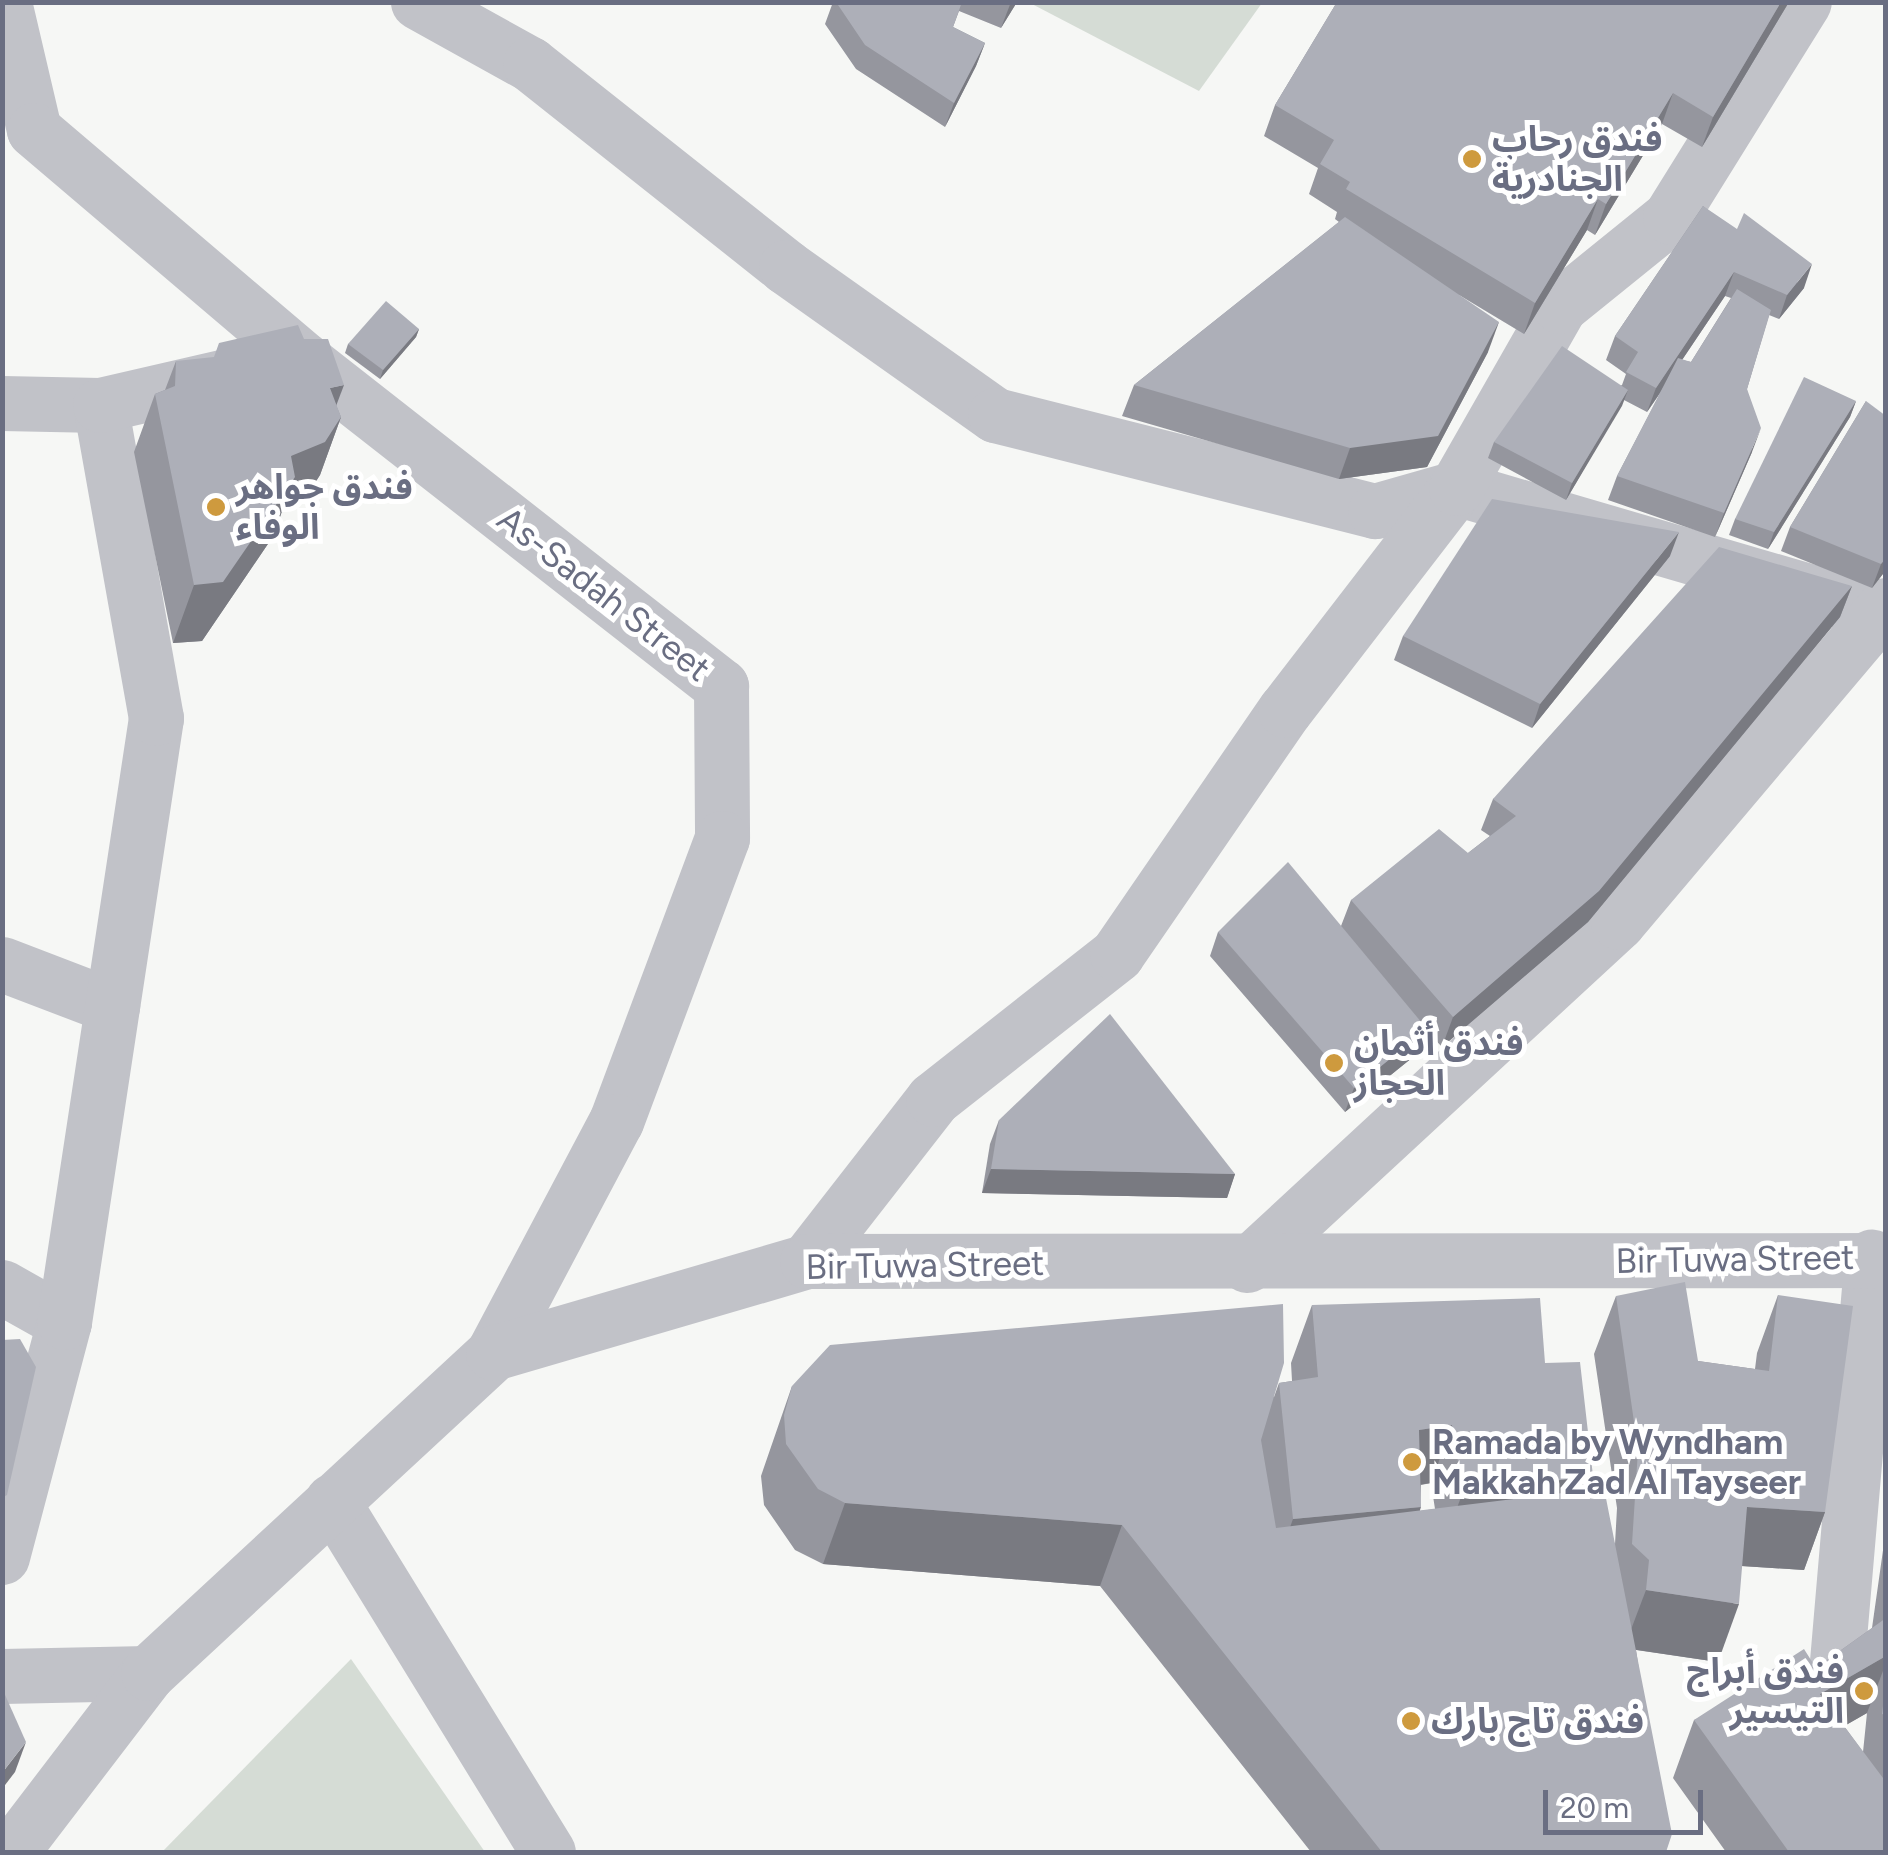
<!DOCTYPE html>
<html>
<head>
<meta charset="utf-8">
<style>
  body { margin:0 }
  #map { position:relative; width:1888px; height:1855px; overflow:hidden; background:#f6f7f5; font-family:Figtree,"Noto Sans Arabic",sans-serif }
  div>[style] { position:absolute }
  .green>* { inset:0; background:#d5dcd5 }
  .minor>* { height:55px; margin:-27.5px; padding:0 27.5px; transform-origin:27.5px; border-radius:27.5px; background:#c1c2c8 }
  .wall>* { inset:0; background:#95969e }
  .shaded-wall>* { inset:0; background:#797a81 }
  .building>* { inset:0; background:#adafb8 }
  .dots>* { width:28px; height:28px; translate:-50% -50%; box-sizing:border-box; border:5px solid #fff; border-radius:50% }
  span { translate:-50% -50%; white-space:nowrap; text-align:center; line-height:1.15; -webkit-text-stroke:10px #fff; paint-order:stroke }
  .poi-label { font-size:35px; color:#6a6e82; font-weight:700 }
  .left { translate:0 -50%; text-align:left }
  .right { translate:-100% -50%; text-align:right }
  .street-label { font-size:35px; color:#6a6e82 }
  .frame { position:absolute; inset:0; border:5px solid #6a6e82; pointer-events:none }
  .scale { position:absolute; left:1543px; top:1790px; width:160px; height:45px; box-sizing:border-box; border:5px solid #6a6e82; border-top:0; padding-left:12px; font-size:30px; line-height:35px; white-space:nowrap; color:#6a6e82; -webkit-text-stroke:8px #fff; paint-order:stroke }
</style>
</head>
<body>
<div id="map">
  <div class="green">
    <div style="clip-path:polygon(1030px 3px,1262px 3px,1199px 91px)"></div>
    <div style="clip-path:polygon(351px 1659px,485px 1852px,162px 1852px)"></div>
  </div>
  <div class="minor">
    <div style="left:4px;top:2px;width:131px;rotate:76.8deg"></div>
    <div style="left:34px;top:130px;width:353px;rotate:40.4deg"></div>
    <div style="left:303px;top:359px;width:531px;rotate:38.04deg"></div>
    <div style="left:721px;top:686px;width:152px;rotate:89.6deg"></div>
    <div style="left:722px;top:838px;width:302px;rotate:110.5deg"></div>
    <div style="left:616px;top:1121px;width:263px;rotate:117.9deg"></div>
    <div style="left:418px;top:2px;width:128px;rotate:29deg"></div>
    <div style="left:530px;top:64px;width:327px;rotate:38.4deg"></div>
    <div style="left:786px;top:267px;width:256px;rotate:35.3deg"></div>
    <div style="left:995px;top:415px;width:392px;rotate:14.2deg"></div>
    <div style="left:1375px;top:511px;width:84px;rotate:-15.9deg"></div>
    <div style="left:1456px;top:488px;width:442px;rotate:16.3deg"></div>
    <div style="left:2px;top:403px;width:98px;rotate:1.2deg"></div>
    <div style="left:2px;top:964px;width:118px;rotate:20.9deg"></div>
    <div style="left:807px;top:1261px;width:205px;rotate:-52.1deg"></div>
    <div style="left:933px;top:1099px;width:234px;rotate:-38.2deg"></div>
    <div style="left:1117px;top:954px;width:296px;rotate:-55.5deg"></div>
    <div style="left:1285px;top:710px;width:280px;rotate:-52.4deg"></div>
    <div style="left:1456px;top:488px;width:210px;rotate:-60.3deg"></div>
    <div style="left:1560px;top:306px;width:141px;rotate:-39deg"></div>
    <div style="left:1670px;top:217px;width:253px;rotate:-58.1deg"></div>
    <div style="left:1247px;top:1265px;width:505px;rotate:-42.75deg"></div>
    <div style="left:1618px;top:922px;width:415px;rotate:-49.8deg"></div>
    <div style="left:2px;top:1287px;width:71px;rotate:29.4deg"></div>
    <div style="left:64px;top:1322px;width:243px;rotate:104.8deg"></div>
    <div style="left:64px;top:1322px;width:611px;rotate:-81.34deg"></div>
    <div style="left:156px;top:718px;width:318px;rotate:-100.1deg"></div>
    <div style="left:100px;top:405px;width:138px;rotate:-13deg"></div>
    <div style="left:332px;top:1501px;width:412px;rotate:58.4deg"></div>
    <div style="left:1836px;top:1673px;width:418px;rotate:-85.1deg"></div>
    <div style="left:2px;top:1676px;width:146px;rotate:-1.2deg"></div>
    <div style="left:11px;top:1852px;width:225px;rotate:-52.6deg"></div>
    <div style="left:148px;top:1673px;width:471px;rotate:-42.8deg"></div>
    <div style="left:493px;top:1353px;width:327px;rotate:-16.3deg"></div>
    <div style="left:807px;top:1261px;width:1079px;rotate:-0.05deg"></div>
  </div>
  <div class="wall">
    <div style="clip-path:polygon(833px 2px,1017px 2px,1001px 28px,959px 11px,953px 27px,985px 43px,976px 66px,945px 127px,856px 69px,825px 24px)"></div>
    <div style="clip-path:polygon(1337px 2px,1789px 2px,1702px 147px,1662px 124px,1595px 235px,1587px 230px,1524px 334px,1459px 295px,1488px 352px,1427px 467px,1339px 479px,1122px 416px,1134px 385px,1339px 222px,1335px 219px,1337px 212px,1309px 194px,1318px 168px,1264px 136px,1275px 105px)"></div>
    <div style="clip-path:polygon(evenodd,1703px 206px,1804px 288px,1779px 319px,1769px 315px,1747px 389px,1752px 452px,1715px 537px,1608px 500px,1617px 476px,1661px 392px,1647px 412px,1624px 400px,1566px 500px,1488px 458px,1494px 442px,1622px 385px,1626px 374px,1606px 360px,1615px 336px,1703px 206px,1725px 296px,1731px 298px,1691px 362px,1682px 360px,1725px 296px)"></div>
    <div style="clip-path:polygon(419px 329px,416px 337px,380px 379px,345px 353px,348px 344px)"></div>
    <div style="clip-path:polygon(176px 361px,336px 405px,341px 417px,320px 475px,304px 500px,283px 508px,274px 535px,202px 641px,173px 643px,134px 452px,155px 394px,165px 390px)"></div>
    <div style="clip-path:polygon(1856px 401px,1850px 417px,1768px 549px,1729px 535px,1735px 519px)"></div>
    <div style="clip-path:polygon(1866px 401px,1886px 570px,1872px 588px,1781px 551px,1790px 527px)"></div>
    <div style="clip-path:polygon(1670px 556px,1532px 728px,1394px 660px,1403px 636px)"></div>
    <div style="clip-path:polygon(1852px 586px,1840px 617px,1588px 922px,1442px 1047px,1426px 1030px,1418px 1053px,1345px 1112px,1210px 956px,1218px 932px,1341px 926px,1351px 900px,1468px 853px,1490px 836px,1481px 830px,1493px 799px)"></div>
    <div style="clip-path:polygon(999px 1120px,1235px 1174px,1227px 1198px,982px 1193px,990px 1144px)"></div>
    <div style="clip-path:polygon(evenodd,1778px 1295px,1825px 1512px,1804px 1570px,1742px 1566px,1718px 1662px,1636px 1650px,1666px 1852px,1311px 1852px,1100px 1586px,823px 1564px,795px 1550px,764px 1505px,761px 1476px,792px 1386px,1274px 1397px,1279px 1383px,1292px 1381px,1291px 1363px,1312px 1305px,1545px 1363px,1593px 1476px,1588px 1490px,1615px 1544px,1617px 1508px,1594px 1354px,1616px 1296px,1698px 1361px,1755px 1369px,1757px 1353px,1778px 1295px,1431px 1483px,1435px 1509px,1420px 1511px,1421px 1485px,1431px 1483px)"></div>
    <div style="clip-path:polygon(evenodd,1886px 1529px,1886px 1778px,1882px 1778px,1886px 1852px,1726px 1852px,1673px 1778px,1694px 1720px,1816px 1668px,1872px 1628px,1886px 1529px,1867px 1713px,1863px 1752px,1844px 1726px,1867px 1713px)"></div>
  </div>
  <div class="shaded-wall">
    <div style="clip-path:polygon(1011px 2px,1017px 2px,1001px 28px)"></div>
    <div style="clip-path:polygon(1781px 2px,1789px 2px,1702px 147px,1713px 117px)"></div>
    <div style="clip-path:polygon(985px 43px,976px 66px,945px 127px,954px 103px)"></div>
    <div style="clip-path:polygon(1673px 93px,1662px 124px,1595px 235px,1606px 204px)"></div>
    <div style="clip-path:polygon(1598px 199px,1587px 230px,1524px 334px,1535px 303px)"></div>
    <div style="clip-path:polygon(1812px 264px,1804px 288px,1779px 319px,1787px 295px)"></div>
    <div style="clip-path:polygon(1734px 272px,1725px 296px,1647px 412px,1656px 388px)"></div>
    <div style="clip-path:polygon(1499px 322px,1488px 352px,1427px 467px,1339px 479px,1350px 448px)"></div>
    <div style="clip-path:polygon(419px 329px,416px 337px,380px 379px,383px 370px)"></div>
    <div style="clip-path:polygon(344px 385px,322px 443px,330px 388px)"></div>
    <div style="clip-path:polygon(1628px 390px,1622px 406px,1566px 500px,1572px 483px)"></div>
    <div style="clip-path:polygon(1856px 401px,1850px 417px,1768px 549px,1774px 532px)"></div>
    <div style="clip-path:polygon(341px 417px,320px 475px,304px 500px,283px 508px,274px 535px,202px 641px,173px 643px,194px 585px,291px 456px)"></div>
    <div style="clip-path:polygon(1761px 428px,1752px 452px,1715px 537px,1724px 513px)"></div>
    <div style="clip-path:polygon(1679px 532px,1670px 556px,1532px 728px,1540px 704px)"></div>
    <div style="clip-path:polygon(1886px 558px,1886px 570px,1872px 588px,1881px 564px)"></div>
    <div style="clip-path:polygon(1852px 586px,1840px 617px,1588px 922px,1442px 1047px,1453px 1017px)"></div>
    <div style="clip-path:polygon(1427px 1029px,1418px 1053px,1345px 1112px,1354px 1088px)"></div>
    <div style="clip-path:polygon(991px 1169px,1235px 1174px,1227px 1198px,982px 1193px)"></div>
    <div style="clip-path:polygon(1452px 1425px,1431px 1483px,1397px 1488px,1419px 1430px)"></div>
    <div style="clip-path:polygon(1593px 1476px,1572px 1534px,1441px 1550px,1463px 1492px)"></div>
    <div style="clip-path:polygon(845px 1503px,1122px 1525px,1100px 1586px,823px 1564px)"></div>
    <div style="clip-path:polygon(1421px 1507px,1400px 1566px,1272px 1577px,1293px 1519px)"></div>
    <div style="clip-path:polygon(1747px 1507px,1825px 1512px,1804px 1570px,1726px 1565px)"></div>
    <div style="clip-path:polygon(1646px 1590px,1739px 1604px,1718px 1662px,1624px 1648px)"></div>
    <div style="clip-path:polygon(1886px 1656px,1886px 1663px,1867px 1713px,1799px 1752px,1820px 1694px)"></div>
    <div style="clip-path:polygon(26px 1742px,15px 1772px,2px 1789px,2px 1773px)"></div>
  </div>
  <div class="building">
    <div style="clip-path:polygon(836px 2px,962px 2px,953px 27px,985px 43px,954px 103px,865px 45px)"></div>
    <div style="clip-path:polygon(1337px 2px,1781px 2px,1713px 117px,1673px 93px,1606px 204px,1598px 199px,1535px 303px,1346px 189px,1350px 182px,1320px 164px,1334px 140px,1275px 105px)"></div>
    <div style="clip-path:polygon(1703px 206px,1737px 229px,1744px 213px,1812px 264px,1787px 295px,1734px 272px,1656px 388px,1626px 372px,1638px 352px,1615px 336px)"></div>
    <div style="clip-path:polygon(1345px 217px,1499px 322px,1438px 436px,1350px 448px,1134px 385px)"></div>
    <div style="clip-path:polygon(1737px 289px,1771px 310px,1747px 389px,1761px 428px,1724px 513px,1617px 476px,1678px 358px,1691px 362px)"></div>
    <div style="clip-path:polygon(386px 301px,419px 329px,383px 370px,348px 344px)"></div>
    <div style="clip-path:polygon(298px 325px,304px 339px,328px 339px,344px 385px,330px 388px,341px 417px,325px 442px,291px 456px,295px 477px,223px 582px,194px 585px,155px 394px,175px 386px,176px 361px,214px 357px,219px 343px)"></div>
    <div style="clip-path:polygon(1562px 346px,1628px 390px,1572px 483px,1494px 442px)"></div>
    <div style="clip-path:polygon(1804px 377px,1856px 401px,1774px 532px,1735px 519px)"></div>
    <div style="clip-path:polygon(1866px 401px,1886px 416px,1886px 558px,1881px 564px,1790px 527px)"></div>
    <div style="clip-path:polygon(1492px 499px,1679px 532px,1540px 704px,1403px 636px)"></div>
    <div style="clip-path:polygon(1719px 547px,1852px 586px,1599px 891px,1453px 1017px,1351px 900px,1439px 829px,1468px 853px,1516px 816px,1493px 799px)"></div>
    <div style="clip-path:polygon(1288px 862px,1427px 1029px,1354px 1088px,1218px 932px)"></div>
    <div style="clip-path:polygon(1110px 1014px,1235px 1174px,991px 1169px,999px 1120px)"></div>
    <div style="clip-path:polygon(1685px 1282px,1698px 1361px,1769px 1371px,1778px 1295px,1853px 1306px,1825px 1512px,1747px 1507px,1739px 1604px,1646px 1590px,1649px 1560px,1632px 1544px,1638px 1450px,1616px 1296px)"></div>
    <div style="clip-path:polygon(1540px 1298px,1545px 1363px,1580px 1362px,1593px 1476px,1463px 1492px,1452px 1425px,1419px 1430px,1421px 1507px,1293px 1519px,1279px 1383px,1318px 1377px,1312px 1305px)"></div>
    <div style="clip-path:polygon(1283px 1304px,1284px 1363px,1261px 1440px,1276px 1528px,1604px 1488px,1672px 1834px,1666px 1852px,1382px 1852px,1122px 1525px,845px 1503px,818px 1489px,786px 1444px,784px 1415px,792px 1386px,830px 1345px)"></div>
    <div style="clip-path:polygon(20px 1339px,36px 1367px,7px 1495px,2px 1498px,2px 1340px)"></div>
    <div style="clip-path:polygon(1886px 1618px,1886px 1656px,1820px 1694px,1886px 1782px,1886px 1852px,1789px 1852px,1694px 1720px,1804px 1649px,1816px 1668px)"></div>
    <div style="clip-path:polygon(1886px 1682px,1886px 1715px,1882px 1714px)"></div>
    <div style="clip-path:polygon(2px 1688px,26px 1742px,2px 1773px)"></div>
  </div>
  <div class="dots">
    <div style="left:1472px;top:159px;background:#ce9a3e"></div>
    <div style="left:216px;top:507px;background:#ce9a3e"></div>
    <div style="left:1334px;top:1063px;background:#ce9a3e"></div>
    <div style="left:1412px;top:1462px;background:#ce9a3e"></div>
    <div style="left:1864px;top:1691px;background:#ce9a3e"></div>
    <div style="left:1411px;top:1721px;background:#ce9a3e"></div>
  </div>
  <div class="poi-label">
    <span class="left" style="left:1492px;top:159px">فندق رحاب<br>الجنادرية</span>
    <span class="left" style="left:236px;top:507px">فندق جواهر<br>الوفاء</span>
    <span class="left" style="left:1354px;top:1063px">فندق أثمان<br>الحجاز</span>
    <span class="left" style="left:1432px;top:1462px">Ramada by Wyndham<br>Makkah Zad Al Tayseer</span>
    <span class="right" style="left:1844px;top:1691px">فندق أبراج<br>التيسير</span>
    <span class="left" style="left:1431px;top:1721px">فندق تاج بارك</span>
  </div>
  <div class="street-label">
    <span style="left:604px;top:594px;rotate:38deg">As-Sadah Street</span>
    <span style="left:1735px;top:1259px;rotate:-1deg">Bir Tuwa Street</span>
    <span style="left:925px;top:1265px;rotate:-1deg">Bir Tuwa Street</span>
  </div>
  <div class="frame"></div>
  <div class="scale">20 m</div>
</div>
</body>
</html>
